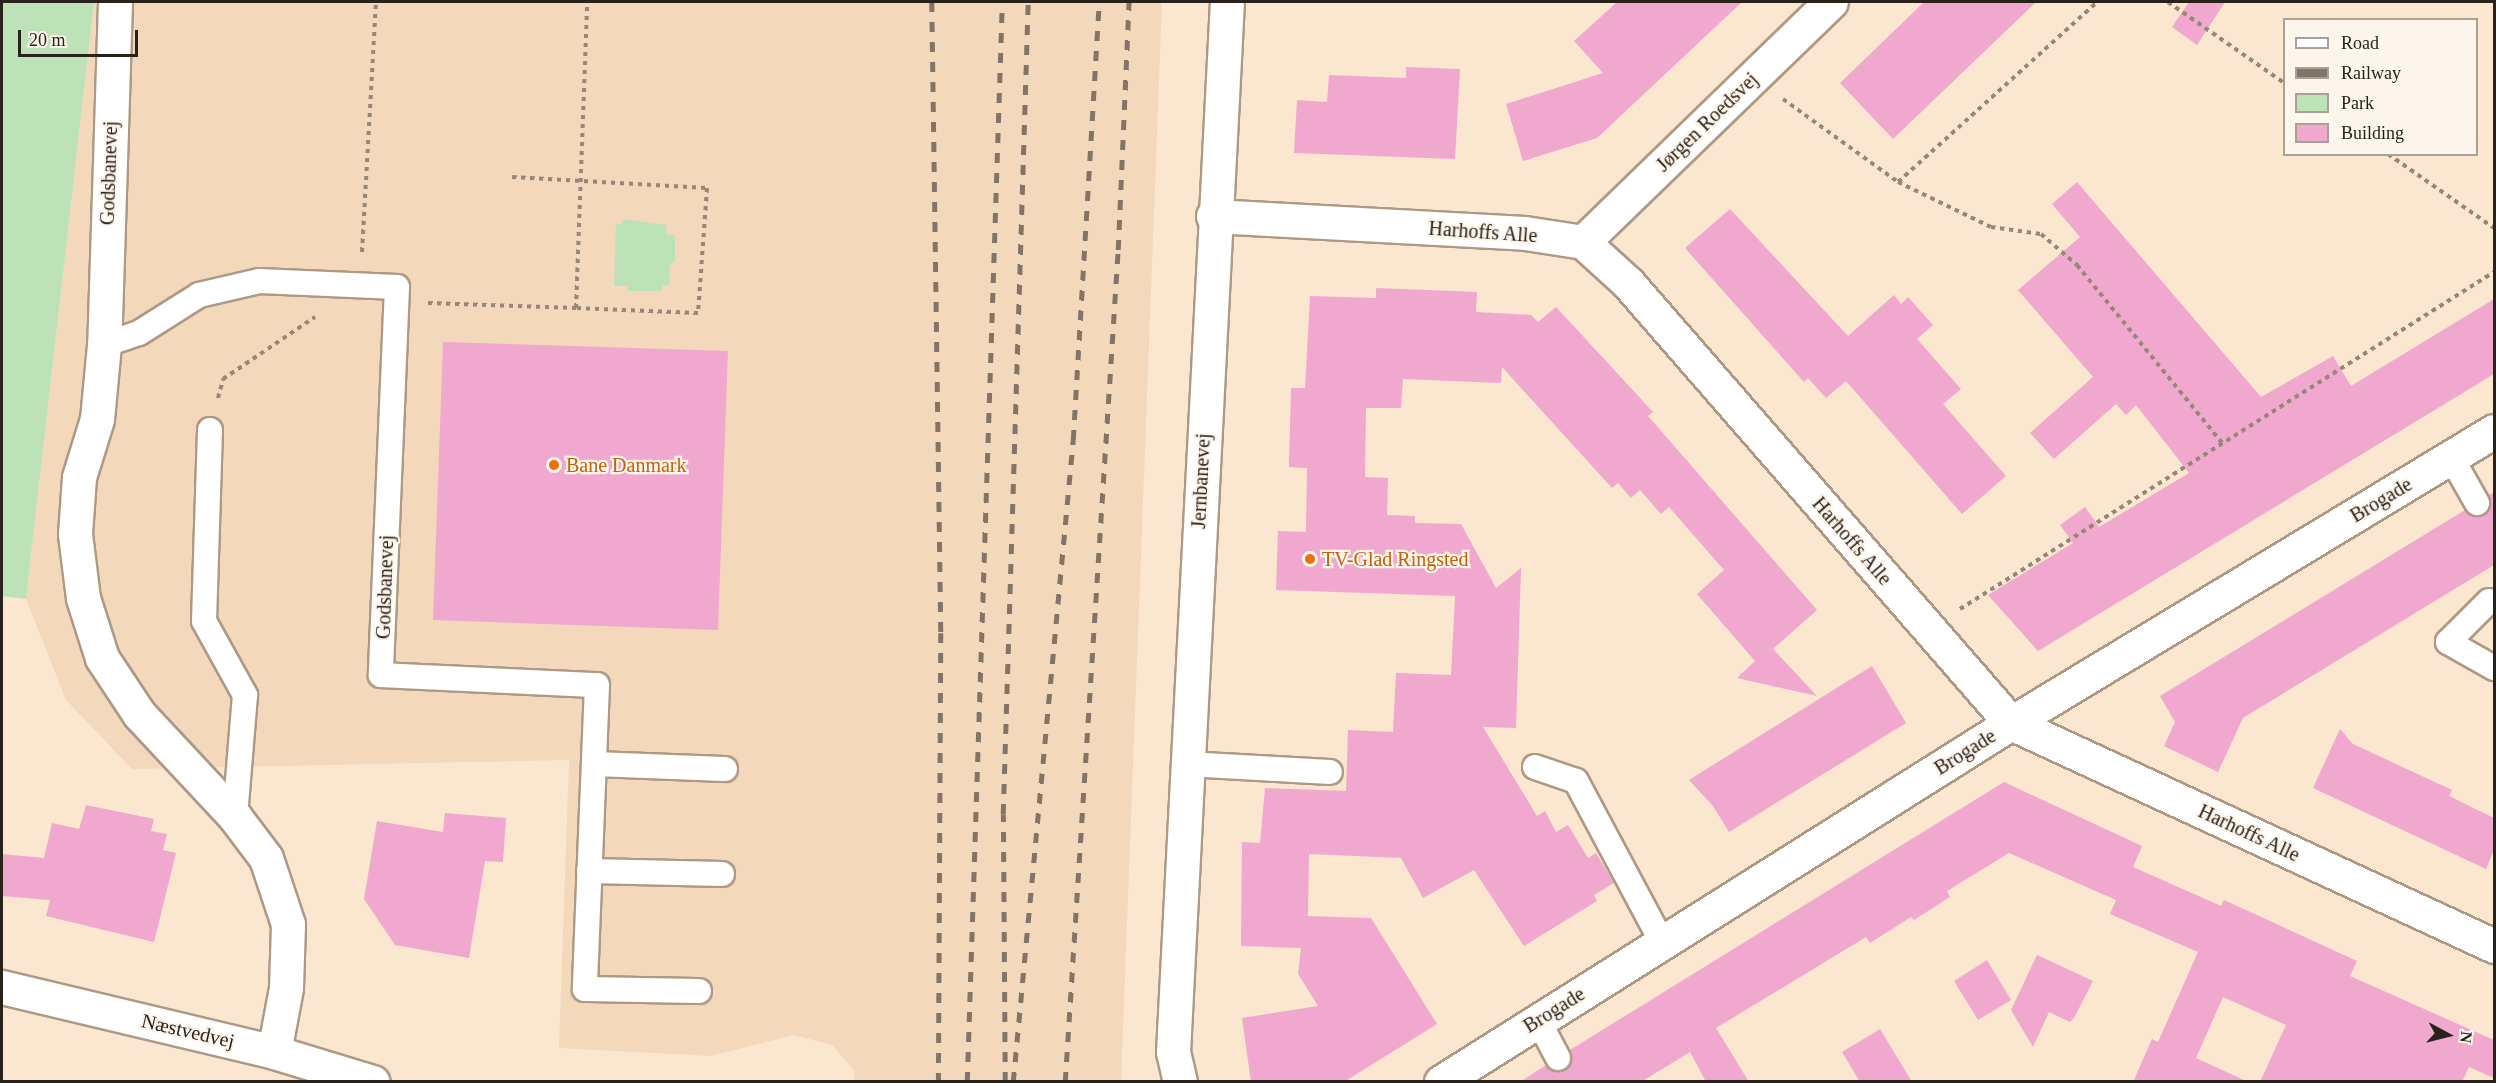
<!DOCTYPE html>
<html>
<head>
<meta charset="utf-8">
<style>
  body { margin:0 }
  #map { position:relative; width:2496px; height:1083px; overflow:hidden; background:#fbe6d0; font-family:"Times New Roman",serif }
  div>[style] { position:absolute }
  .built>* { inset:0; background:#f3d8bc }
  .green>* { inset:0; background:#bee2b8 }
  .building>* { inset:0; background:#f0a8ce }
  .path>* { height:4px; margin-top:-2px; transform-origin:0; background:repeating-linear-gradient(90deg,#968778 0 4.5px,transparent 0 9px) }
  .roads { filter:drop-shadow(2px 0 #ad9984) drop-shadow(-2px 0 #ad9984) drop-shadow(0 2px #ad9984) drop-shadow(0 -2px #ad9984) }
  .service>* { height:24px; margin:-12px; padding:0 12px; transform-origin:12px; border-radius:12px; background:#fff }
  .minor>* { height:33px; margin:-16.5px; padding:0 16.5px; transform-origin:16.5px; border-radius:16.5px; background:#fff }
  .secondary>* { height:33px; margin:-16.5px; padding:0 16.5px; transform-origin:16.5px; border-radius:16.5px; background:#fff }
  .rail>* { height:4.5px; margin-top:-2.25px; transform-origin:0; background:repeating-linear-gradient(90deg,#827567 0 10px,transparent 0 20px) }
  .dots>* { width:16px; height:16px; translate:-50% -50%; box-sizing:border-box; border:3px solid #fef6ed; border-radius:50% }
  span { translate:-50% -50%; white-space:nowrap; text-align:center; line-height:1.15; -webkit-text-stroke:4.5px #fef6ed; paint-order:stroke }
  .street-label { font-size:20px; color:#29221a }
  .food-label { font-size:20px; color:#c56008 }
  .left { translate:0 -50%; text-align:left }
  .frame { position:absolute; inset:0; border:3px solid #29221a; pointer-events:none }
  .legend { position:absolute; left:2283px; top:18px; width:195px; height:138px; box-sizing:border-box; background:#fef6ed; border:2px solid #a9a199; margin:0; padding:8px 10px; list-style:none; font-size:18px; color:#29221a }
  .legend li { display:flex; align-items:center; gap:12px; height:30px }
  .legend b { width:30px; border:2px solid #a9a199 }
  .north { position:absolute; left:2418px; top:1005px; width:60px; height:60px; -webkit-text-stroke:4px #fef6ed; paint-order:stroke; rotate:97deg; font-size:16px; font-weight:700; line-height:24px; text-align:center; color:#29221a }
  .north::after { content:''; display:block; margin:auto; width:21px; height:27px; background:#29221a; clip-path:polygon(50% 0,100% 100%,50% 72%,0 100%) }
  .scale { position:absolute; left:18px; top:30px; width:120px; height:27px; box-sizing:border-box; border:3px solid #29221a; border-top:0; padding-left:8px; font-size:18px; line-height:21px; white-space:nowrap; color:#29221a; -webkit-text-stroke:4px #fef6ed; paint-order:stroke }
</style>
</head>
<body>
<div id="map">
  <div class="built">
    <div style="clip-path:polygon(94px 2px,1162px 2px,1121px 1081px,855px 1081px,854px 1070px,832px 1045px,794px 1035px,711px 1056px,559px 1048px,569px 760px,132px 769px,66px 700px,26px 599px)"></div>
  </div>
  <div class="green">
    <div style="clip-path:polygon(2px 2px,94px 2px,26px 599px,2px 596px)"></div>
    <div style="clip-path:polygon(623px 219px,667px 225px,666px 234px,675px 235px,675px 263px,670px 263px,669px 285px,663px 285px,661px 291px,628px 291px,628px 286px,614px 286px,616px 223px,622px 224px)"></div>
  </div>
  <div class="building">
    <div style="clip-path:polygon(1617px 2px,1742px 2px,1597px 138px,1523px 161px,1506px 104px,1603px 73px,1574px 41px)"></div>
    <div style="clip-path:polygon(1924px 2px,2036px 2px,1893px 139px,1840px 83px)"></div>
    <div style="clip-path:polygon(2189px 2px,2225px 2px,2197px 45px,2172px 27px)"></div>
    <div style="clip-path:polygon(1406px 67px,1460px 69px,1455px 159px,1294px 153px,1297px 100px,1327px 102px,1329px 75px,1406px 78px)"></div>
    <div style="clip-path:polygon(2077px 182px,2261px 397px,2333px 356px,2351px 386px,2494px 299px,2494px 374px,2038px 651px,1988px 595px,2073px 543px,2060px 525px,2085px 507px,2099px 527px,2189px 473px,2136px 405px,2126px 415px,2116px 404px,2054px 459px,2030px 433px,2093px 377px,2018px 290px,2080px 237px,2052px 204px)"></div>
    <div style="clip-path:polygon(1730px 209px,1848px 336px,1894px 295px,1901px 304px,1908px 297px,1933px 325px,1917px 339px,1961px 389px,1943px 404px,2006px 476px,1962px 514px,1846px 381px,1826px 398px,1808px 378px,1804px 382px,1685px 248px)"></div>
    <div style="clip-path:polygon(1376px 288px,1477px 292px,1476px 312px,1531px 315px,1538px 322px,1556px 307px,1653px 412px,1648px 416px,1817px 610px,1773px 649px,1817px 696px,1737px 678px,1755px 661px,1697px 594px,1724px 570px,1669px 507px,1661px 514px,1640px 490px,1631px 498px,1618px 483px,1612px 488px,1502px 367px,1501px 383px,1403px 379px,1401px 408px,1366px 408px,1365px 477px,1388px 478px,1387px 515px,1415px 516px,1415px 523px,1461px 524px,1496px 588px,1521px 568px,1516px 728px,1483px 727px,1537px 816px,1545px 811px,1556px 832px,1568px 825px,1588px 858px,1596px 853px,1614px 883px,1594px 895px,1597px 901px,1524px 946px,1474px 870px,1423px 898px,1401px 858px,1309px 854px,1308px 916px,1371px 918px,1437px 1024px,1344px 1082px,1251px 1082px,1242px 1018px,1318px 1006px,1298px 974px,1301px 948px,1241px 946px,1242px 842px,1260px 843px,1265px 788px,1346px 791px,1348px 730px,1393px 732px,1396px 673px,1451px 675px,1455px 596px,1276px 590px,1278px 531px,1306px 532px,1307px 468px,1289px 467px,1291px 388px,1305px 388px,1310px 296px,1376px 298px)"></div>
    <div style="clip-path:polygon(443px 342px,728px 351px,718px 630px,433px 620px)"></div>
    <div style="clip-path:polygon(2494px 492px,2494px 565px,2243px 718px,2218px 772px,2164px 746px,2175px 722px,2160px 696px,2465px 510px,2476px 517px,2484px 515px,2491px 504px,2489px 495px)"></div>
    <div style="clip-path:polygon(1872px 666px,1906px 723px,1729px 832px,1713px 806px,1689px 780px)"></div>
    <div style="clip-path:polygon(2340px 729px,2353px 744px,2452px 790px,2449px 796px,2494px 818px,2494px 850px,2486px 869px,2313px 788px)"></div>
    <div style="clip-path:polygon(2004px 782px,2142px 846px,2133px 867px,2221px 906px,2224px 900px,2357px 961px,2350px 976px,2494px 1040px,2494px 1078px,2469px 1067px,2462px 1082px,2260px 1082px,2286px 1025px,2223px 997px,2196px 1058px,2248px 1082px,2133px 1082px,2152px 1039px,2158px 1042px,2198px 952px,2110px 914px,2116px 900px,2009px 853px,1947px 891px,1950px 897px,1914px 920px,1911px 917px,1870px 943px,1866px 937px,1716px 1028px,1749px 1082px,1706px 1082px,1690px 1052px,1641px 1082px,1520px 1082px,1546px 1065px,1557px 1072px,1565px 1070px,1572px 1059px,1570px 1050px)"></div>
    <div style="clip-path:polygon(86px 805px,154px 819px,151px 831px,167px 834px,163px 850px,176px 853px,154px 942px,46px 916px,50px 900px,2px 896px,2px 854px,44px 858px,52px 823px,79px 829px)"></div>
    <div style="clip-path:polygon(445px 813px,506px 818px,503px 862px,485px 861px,469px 958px,395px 945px,364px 899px,377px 821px,443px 832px)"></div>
    <div style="clip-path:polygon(2037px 955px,2093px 981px,2074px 1018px,2070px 1022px,2049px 1012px,2033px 1047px,2011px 1010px)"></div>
    <div style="clip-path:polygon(1987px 960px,2011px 1000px,1978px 1020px,1954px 981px)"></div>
    <div style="clip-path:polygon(1880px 1029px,1912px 1082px,1860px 1082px,1842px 1052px)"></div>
  </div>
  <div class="path">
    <div style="left:2168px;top:2px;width:141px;rotate:34.9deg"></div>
    <div style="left:1783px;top:99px;width:142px;rotate:35.8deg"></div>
    <div style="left:1898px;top:182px;width:103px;rotate:25.8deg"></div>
    <div style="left:1991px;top:227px;width:50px;rotate:8deg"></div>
    <div style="left:2041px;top:234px;width:48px;rotate:40.7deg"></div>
    <div style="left:2077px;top:265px;width:230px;rotate:50.8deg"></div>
    <div style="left:2388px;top:154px;width:129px;rotate:34.9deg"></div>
    <div style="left:512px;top:177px;width:195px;rotate:3.2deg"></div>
    <div style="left:707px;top:188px;width:125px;rotate:94.1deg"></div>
    <div style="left:698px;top:313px;width:122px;rotate:-177.7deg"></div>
    <div style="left:1898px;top:182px;width:268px;rotate:-42.1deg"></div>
    <div style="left:362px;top:252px;width:250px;rotate:-86.8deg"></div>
    <div style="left:428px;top:303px;width:148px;rotate:1.9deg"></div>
    <div style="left:576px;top:308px;width:306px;rotate:-87.9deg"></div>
    <div style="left:218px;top:398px;width:20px;rotate:-75deg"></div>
    <div style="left:223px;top:379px;width:111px;rotate:-34deg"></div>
    <div style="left:1960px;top:609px;width:631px;rotate:-32.26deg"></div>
  </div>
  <div class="roads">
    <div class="service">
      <div style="left:104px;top:345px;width:37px;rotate:-19deg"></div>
      <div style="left:139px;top:333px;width:71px;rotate:-32.3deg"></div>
      <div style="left:199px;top:295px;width:62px;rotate:-13.1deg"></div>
      <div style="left:259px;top:281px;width:138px;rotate:2.5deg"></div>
      <div style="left:397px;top:287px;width:388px;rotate:92.4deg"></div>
      <div style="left:381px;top:675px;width:216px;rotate:2.7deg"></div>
      <div style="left:597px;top:685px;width:304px;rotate:92.3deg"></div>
      <div style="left:585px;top:989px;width:114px;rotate:1deg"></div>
      <div style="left:210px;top:430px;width:191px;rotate:91.8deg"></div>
      <div style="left:204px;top:621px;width:85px;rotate:61deg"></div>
      <div style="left:245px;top:695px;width:122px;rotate:94.7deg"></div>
      <div style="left:2451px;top:457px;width:53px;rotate:60.5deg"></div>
      <div style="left:2489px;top:601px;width:58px;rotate:135deg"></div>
      <div style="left:2448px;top:642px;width:53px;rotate:29.5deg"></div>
      <div style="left:594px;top:764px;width:131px;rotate:2.2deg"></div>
      <div style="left:1187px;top:764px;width:143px;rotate:3.2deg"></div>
      <div style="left:1535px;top:767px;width:43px;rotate:18.9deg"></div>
      <div style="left:1576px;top:781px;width:183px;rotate:61.9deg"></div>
      <div style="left:589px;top:871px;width:133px;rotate:1.3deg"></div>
      <div style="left:1538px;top:1020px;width:43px;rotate:62.2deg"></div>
    </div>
    <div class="minor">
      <div style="left:115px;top:2px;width:343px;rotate:91.8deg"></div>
      <div style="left:104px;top:345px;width:74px;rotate:95.4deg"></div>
      <div style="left:97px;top:419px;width:61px;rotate:107.2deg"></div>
      <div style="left:79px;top:477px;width:57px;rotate:94deg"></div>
      <div style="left:75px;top:534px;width:64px;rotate:82.9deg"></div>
      <div style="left:83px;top:598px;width:63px;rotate:72.4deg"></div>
      <div style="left:102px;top:658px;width:67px;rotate:56.5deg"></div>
      <div style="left:139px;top:714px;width:141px;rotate:47deg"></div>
      <div style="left:235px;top:817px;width:51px;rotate:52.9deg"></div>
      <div style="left:266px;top:858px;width:70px;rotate:71.6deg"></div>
      <div style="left:288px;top:924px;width:64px;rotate:91.8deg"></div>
      <div style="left:286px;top:988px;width:65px;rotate:100.6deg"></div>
      <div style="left:1213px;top:216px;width:312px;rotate:3.1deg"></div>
      <div style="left:1525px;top:233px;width:59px;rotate:8.8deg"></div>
      <div style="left:1583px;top:242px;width:61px;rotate:42.3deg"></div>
      <div style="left:1628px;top:283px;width:583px;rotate:48.96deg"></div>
      <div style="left:2011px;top:723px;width:532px;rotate:24.78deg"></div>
      <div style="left:1583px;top:242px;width:345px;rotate:-44.1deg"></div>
      <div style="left:1441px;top:1082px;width:674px;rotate:-32.2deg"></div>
      <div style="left:2011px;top:723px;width:564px;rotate:-31.16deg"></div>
    </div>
    <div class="secondary">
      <div style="left:2px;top:987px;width:280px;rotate:13.4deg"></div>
      <div style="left:274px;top:1052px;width:103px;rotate:16.9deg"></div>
      <div style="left:1180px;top:1082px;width:31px;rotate:-103deg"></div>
      <div style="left:1173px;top:1052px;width:1051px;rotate:-87.06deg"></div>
    </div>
  </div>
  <div class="rail">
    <div style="left:932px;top:2px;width:631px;rotate:89.18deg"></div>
    <div style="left:941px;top:633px;width:449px;rotate:90.3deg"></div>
    <div style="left:967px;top:1082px;width:1081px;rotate:-88.14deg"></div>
    <div style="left:1005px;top:1082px;width:268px;rotate:-90.4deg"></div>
    <div style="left:1003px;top:814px;width:812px;rotate:-88.24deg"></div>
    <div style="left:1013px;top:1082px;width:645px;rotate:-84.66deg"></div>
    <div style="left:1073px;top:440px;width:439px;rotate:-86.6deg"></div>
    <div style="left:1065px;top:1082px;width:834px;rotate:-86.36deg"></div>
    <div style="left:1118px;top:250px;width:248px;rotate:-87.5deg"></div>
  </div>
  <div class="dots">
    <div style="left:554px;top:465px;background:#e8710a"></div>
    <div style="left:1310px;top:559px;background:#e8710a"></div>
  </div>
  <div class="street-label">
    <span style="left:1707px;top:122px;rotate:-44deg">Jørgen Roedsvej</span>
    <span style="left:109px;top:173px;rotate:-88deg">Godsbanevej</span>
    <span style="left:1483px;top:232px;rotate:4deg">Harhoffs Alle</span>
    <span style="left:1201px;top:481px;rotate:-87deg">Jernbanevej</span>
    <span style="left:2381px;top:500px;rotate:-31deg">Brogade</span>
    <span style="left:1852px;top:541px;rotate:49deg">Harhoffs Alle</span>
    <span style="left:385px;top:587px;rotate:-88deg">Godsbanevej</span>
    <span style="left:1965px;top:752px;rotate:-32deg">Brogade</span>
    <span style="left:2249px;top:833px;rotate:25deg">Harhoffs Alle</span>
    <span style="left:1554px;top:1010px;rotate:-32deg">Brogade</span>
    <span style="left:188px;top:1031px;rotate:13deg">Næstvedvej</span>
  </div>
  <div class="food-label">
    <span class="left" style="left:566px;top:465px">Bane Danmark</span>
    <span class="left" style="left:1322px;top:559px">TV-Glad Ringsted</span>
  </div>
  <div class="frame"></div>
  <ul class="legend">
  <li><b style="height:8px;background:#fff"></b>Road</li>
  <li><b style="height:8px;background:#827567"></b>Railway</li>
  <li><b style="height:16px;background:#bee2b8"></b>Park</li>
  <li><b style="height:16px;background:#f0a8ce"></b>Building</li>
  </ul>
  <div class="north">N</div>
  <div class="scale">20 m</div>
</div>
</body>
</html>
